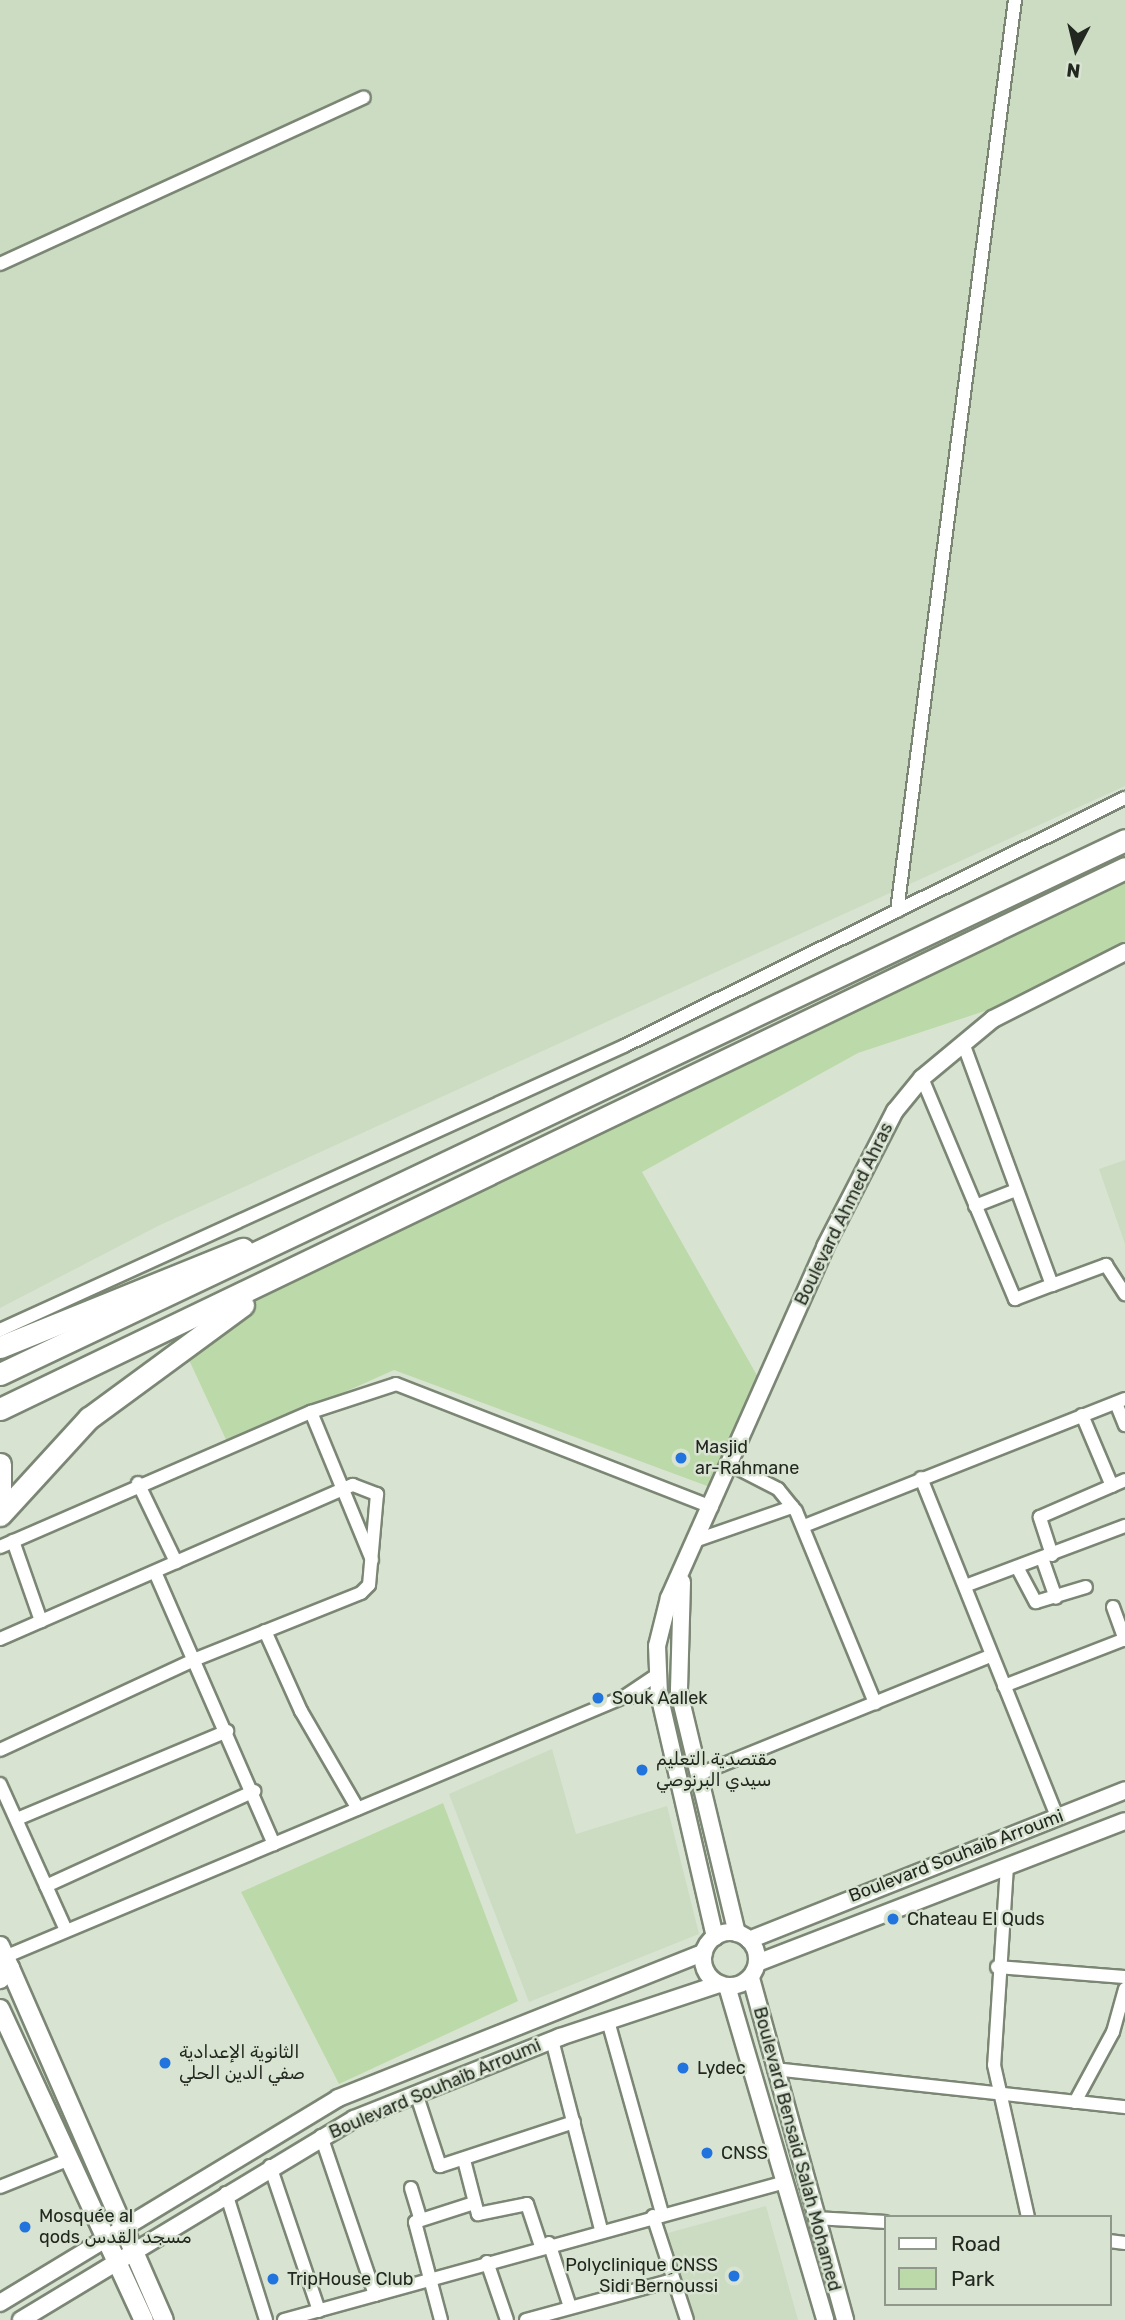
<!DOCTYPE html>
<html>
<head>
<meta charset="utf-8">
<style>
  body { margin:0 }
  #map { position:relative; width:1125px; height:2320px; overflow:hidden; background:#d8e4d1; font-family:Rubik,Vazirmatn,sans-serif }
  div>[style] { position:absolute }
  .built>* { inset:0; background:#cbdcc2 }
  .green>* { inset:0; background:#bcdaa9 }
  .roads { filter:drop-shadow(2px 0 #7b8674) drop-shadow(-2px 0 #7b8674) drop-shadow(0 2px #7b8674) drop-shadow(0 -2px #7b8674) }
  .minor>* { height:12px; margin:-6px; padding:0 6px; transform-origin:6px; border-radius:6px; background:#fff }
  .tertiary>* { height:16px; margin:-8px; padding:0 8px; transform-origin:8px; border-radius:8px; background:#fff }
  .tertiary>.ring { margin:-8px; padding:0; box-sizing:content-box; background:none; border:16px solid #fff; border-radius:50% }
  .secondary>* { height:18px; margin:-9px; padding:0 9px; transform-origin:9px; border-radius:9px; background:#fff }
  .trunk>* { height:21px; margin:-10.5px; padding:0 10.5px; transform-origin:10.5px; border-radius:10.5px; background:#fff }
  .dots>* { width:19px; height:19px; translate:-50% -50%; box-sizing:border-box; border:4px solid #d8e4d1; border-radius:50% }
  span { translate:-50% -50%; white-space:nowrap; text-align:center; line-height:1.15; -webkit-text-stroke:5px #d8e4d1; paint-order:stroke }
  .street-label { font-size:18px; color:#222720 }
  .poi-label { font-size:18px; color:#222720 }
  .left { translate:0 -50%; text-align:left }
  .right { translate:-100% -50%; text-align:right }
  .legend { position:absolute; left:884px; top:2215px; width:228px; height:91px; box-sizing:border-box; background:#d8e4d1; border:2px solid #8f988a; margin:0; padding:9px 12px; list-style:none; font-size:21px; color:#222720 }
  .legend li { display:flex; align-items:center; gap:14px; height:35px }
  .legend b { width:35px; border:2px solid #8f988a }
  .north { position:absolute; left:1041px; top:14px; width:70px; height:70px; -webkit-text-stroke:5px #d8e4d1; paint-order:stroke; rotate:187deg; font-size:19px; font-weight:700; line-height:28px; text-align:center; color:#222720 }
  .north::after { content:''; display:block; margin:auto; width:24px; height:32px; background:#222720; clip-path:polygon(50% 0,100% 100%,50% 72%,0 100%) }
</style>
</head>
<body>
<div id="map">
  <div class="built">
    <div style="clip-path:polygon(0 0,1125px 0,1125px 786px,158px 1226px,0 1308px)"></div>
    <div style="clip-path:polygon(1125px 1160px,1125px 1244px,1099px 1169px)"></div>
    <div style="clip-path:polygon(552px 1749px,576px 1834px,667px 1806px,699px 1934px,529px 2002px,449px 1794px)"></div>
    <div style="clip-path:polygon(766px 2206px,798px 2320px,695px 2320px,668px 2233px)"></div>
  </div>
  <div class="green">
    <div style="clip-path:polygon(1125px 868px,1125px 948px,1024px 998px,858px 1053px,642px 1172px,763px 1386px,718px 1490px,394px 1370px,228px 1444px,183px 1347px,236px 1308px,448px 1194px)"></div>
    <div style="clip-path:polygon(443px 1803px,518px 2001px,339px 2084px,241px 1892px)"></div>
  </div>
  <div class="roads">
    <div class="minor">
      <div style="left:0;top:264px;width:400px;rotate:-24.6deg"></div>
      <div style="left:897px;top:911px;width:919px;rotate:-82.62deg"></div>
      <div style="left:963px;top:1043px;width:258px;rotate:69.8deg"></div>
      <div style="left:1052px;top:1285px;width:58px;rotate:-20.3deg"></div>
      <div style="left:1106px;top:1265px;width:35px;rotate:57deg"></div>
      <div style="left:922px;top:1078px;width:240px;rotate:67.2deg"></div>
      <div style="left:1015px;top:1299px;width:40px;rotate:-21deg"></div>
      <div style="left:975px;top:1206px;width:44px;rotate:-21.3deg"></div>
      <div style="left:0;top:1330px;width:686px;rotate:-24.47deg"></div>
      <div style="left:624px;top:1046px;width:559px;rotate:-26.34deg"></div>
      <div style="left:1116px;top:1403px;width:24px;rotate:68deg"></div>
      <div style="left:311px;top:1412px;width:160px;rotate:67.6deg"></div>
      <div style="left:1082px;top:1415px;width:77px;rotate:67.1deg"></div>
      <div style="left:731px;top:1465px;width:53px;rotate:27.1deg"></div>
      <div style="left:778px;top:1489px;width:28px;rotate:51deg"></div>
      <div style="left:796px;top:1511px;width:208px;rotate:67.6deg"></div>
      <div style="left:921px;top:1478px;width:365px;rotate:68.1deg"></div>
      <div style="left:138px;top:1483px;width:88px;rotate:64.3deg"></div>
      <div style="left:804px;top:1526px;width:345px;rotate:-21.6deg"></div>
      <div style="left:697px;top:1540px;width:101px;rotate:-19.2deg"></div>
      <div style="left:13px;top:1541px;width:85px;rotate:70.7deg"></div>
      <div style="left:0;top:1547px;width:339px;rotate:-23.5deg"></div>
      <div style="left:311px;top:1412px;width:89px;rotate:-18.2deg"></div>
      <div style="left:396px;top:1384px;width:339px;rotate:21.3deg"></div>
      <div style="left:1052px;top:1555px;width:40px;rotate:-108deg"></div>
      <div style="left:1040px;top:1517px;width:93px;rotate:-23.5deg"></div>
      <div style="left:1042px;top:1558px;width:42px;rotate:70.7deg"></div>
      <div style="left:1017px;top:1567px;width:40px;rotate:62deg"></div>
      <div style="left:1036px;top:1602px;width:52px;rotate:-16.7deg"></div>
      <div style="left:155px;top:1572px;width:297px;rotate:66.4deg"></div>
      <div style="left:965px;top:1586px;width:171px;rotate:-20.6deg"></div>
      <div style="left:1113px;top:1607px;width:35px;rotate:70deg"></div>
      <div style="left:265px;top:1631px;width:88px;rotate:65.8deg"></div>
      <div style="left:301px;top:1711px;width:113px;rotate:59.8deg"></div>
      <div style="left:0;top:1639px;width:385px;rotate:-23.6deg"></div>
      <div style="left:353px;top:1485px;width:26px;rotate:21deg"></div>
      <div style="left:377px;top:1494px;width:91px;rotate:95deg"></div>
      <div style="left:369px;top:1585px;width:11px;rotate:135deg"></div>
      <div style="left:361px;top:1593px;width:178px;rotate:158.2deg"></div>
      <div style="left:196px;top:1659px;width:216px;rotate:155.1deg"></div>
      <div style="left:1004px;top:1686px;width:130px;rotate:-21.2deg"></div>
      <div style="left:624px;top:1697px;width:35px;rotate:-3deg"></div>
      <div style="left:697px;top:1775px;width:318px;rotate:-22.1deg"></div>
      <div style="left:0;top:1784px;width:160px;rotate:65.7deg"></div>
      <div style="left:17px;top:1819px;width:228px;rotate:-22.7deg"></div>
      <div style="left:1007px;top:1866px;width:199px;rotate:93.7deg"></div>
      <div style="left:994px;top:2065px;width:156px;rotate:77.4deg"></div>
      <div style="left:46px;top:1886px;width:229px;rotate:-24.5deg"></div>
      <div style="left:7px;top:1956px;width:669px;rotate:-22.77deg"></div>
      <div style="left:624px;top:1697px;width:40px;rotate:-34deg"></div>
      <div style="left:997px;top:1967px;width:128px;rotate:4.5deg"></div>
      <div style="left:608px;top:2021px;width:199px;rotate:74.3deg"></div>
      <div style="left:552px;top:2040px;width:195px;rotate:75.5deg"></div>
      <div style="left:774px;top:2069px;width:353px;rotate:6.2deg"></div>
      <div style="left:416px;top:2093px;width:77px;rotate:71.8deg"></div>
      <div style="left:440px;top:2166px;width:141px;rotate:-18.2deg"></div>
      <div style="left:1075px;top:2102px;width:80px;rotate:-61.5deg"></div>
      <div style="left:1113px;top:2032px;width:45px;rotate:-74.4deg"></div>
      <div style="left:321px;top:2136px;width:168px;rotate:71.2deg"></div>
      <div style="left:464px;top:2160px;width:56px;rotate:75.5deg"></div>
      <div style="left:478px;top:2214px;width:50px;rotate:-11.5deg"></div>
      <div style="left:527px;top:2204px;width:44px;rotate:71.6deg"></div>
      <div style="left:270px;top:2166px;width:153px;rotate:71.3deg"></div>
      <div style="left:0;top:2187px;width:70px;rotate:-21.8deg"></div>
      <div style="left:411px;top:2188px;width:31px;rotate:73deg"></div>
      <div style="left:226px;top:2193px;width:133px;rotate:72.5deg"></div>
      <div style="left:653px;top:2216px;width:109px;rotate:71.9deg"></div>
      <div style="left:816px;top:2218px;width:69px;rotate:3.3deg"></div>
      <div style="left:1109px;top:2241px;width:16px;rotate:7deg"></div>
      <div style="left:549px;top:2243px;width:67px;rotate:71.8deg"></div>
      <div style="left:487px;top:2262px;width:61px;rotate:71deg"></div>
      <div style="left:284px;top:2320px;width:520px;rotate:-15.4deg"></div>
      <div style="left:441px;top:2320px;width:101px;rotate:-104.9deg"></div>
      <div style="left:415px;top:2222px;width:62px;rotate:-17.9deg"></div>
      <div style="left:526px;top:2320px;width:152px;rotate:-15.2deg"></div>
    </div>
    <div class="tertiary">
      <div style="left:682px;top:1582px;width:110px;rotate:91.6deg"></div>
      <div style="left:679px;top:1692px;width:248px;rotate:76.5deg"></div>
      <div class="ring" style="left:703px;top:1932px;width:38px;height:38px"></div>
      <div style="left:715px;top:1937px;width:248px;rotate:-103deg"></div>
      <div style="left:659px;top:1695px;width:49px;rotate:-92.3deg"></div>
      <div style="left:657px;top:1646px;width:49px;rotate:-76deg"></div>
      <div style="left:669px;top:1598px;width:384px;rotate:-66deg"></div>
      <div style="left:825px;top:1247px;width:153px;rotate:-62.8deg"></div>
      <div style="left:895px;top:1111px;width:43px;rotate:-50.7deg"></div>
      <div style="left:922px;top:1078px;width:92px;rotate:-39.7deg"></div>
      <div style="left:993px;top:1019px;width:148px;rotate:-26.9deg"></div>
      <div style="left:749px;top:1940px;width:405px;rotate:-21.7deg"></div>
      <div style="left:757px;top:1963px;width:394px;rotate:-21.1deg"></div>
      <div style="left:751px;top:1978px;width:355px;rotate:74.6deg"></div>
      <div style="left:727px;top:1986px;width:348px;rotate:73.6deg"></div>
      <div style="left:0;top:2303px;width:395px;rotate:-31.2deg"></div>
      <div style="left:338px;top:2098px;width:394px;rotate:-21.7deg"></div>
      <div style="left:21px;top:2320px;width:389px;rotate:-31.1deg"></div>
      <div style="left:354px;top:2119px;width:222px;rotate:-21.7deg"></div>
      <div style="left:560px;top:2037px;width:168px;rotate:-18.4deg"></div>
    </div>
    <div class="secondary">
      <div style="left:0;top:1946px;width:24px;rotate:66deg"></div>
      <div style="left:10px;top:1968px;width:15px;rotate:132deg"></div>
      <div style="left:10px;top:1968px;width:384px;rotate:66.4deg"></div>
      <div style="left:0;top:2009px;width:343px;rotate:65.2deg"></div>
    </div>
    <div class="trunk">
      <div style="left:0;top:1347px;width:262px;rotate:-22deg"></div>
      <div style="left:0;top:1374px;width:1245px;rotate:-25.39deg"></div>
      <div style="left:0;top:1409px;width:1248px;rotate:-25.68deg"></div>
      <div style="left:0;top:1464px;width:33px;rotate:90deg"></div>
      <div style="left:0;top:1515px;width:132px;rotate:-47.5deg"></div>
      <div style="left:89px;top:1418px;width:191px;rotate:-36.3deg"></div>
    </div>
  </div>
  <div class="dots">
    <div style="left:681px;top:1458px;background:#2173de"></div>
    <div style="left:598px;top:1698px;background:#2173de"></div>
    <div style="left:642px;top:1770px;background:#2173de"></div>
    <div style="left:893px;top:1919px;background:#2173de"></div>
    <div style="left:165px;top:2063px;background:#2173de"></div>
    <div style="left:683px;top:2068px;background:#2173de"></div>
    <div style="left:707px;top:2153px;background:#2173de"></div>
    <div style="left:25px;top:2227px;background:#2173de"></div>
    <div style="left:734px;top:2276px;background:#2173de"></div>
    <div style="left:273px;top:2279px;background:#2173de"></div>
  </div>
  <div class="street-label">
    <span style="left:844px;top:1214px;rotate:-64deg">Boulevard Ahmed Ahras</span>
    <span style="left:956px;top:1856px;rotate:-21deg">Boulevard Souhaib Arroumi</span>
    <span style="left:435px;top:2089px;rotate:-23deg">Boulevard Souhaib Arroumi</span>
    <span style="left:797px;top:2149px;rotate:75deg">Boulevard Bensaid Salah Mohamed</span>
  </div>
  <div class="poi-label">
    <span class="left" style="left:695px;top:1458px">Masjid<br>ar-Rahmane</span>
    <span class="left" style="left:612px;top:1698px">Souk Aallek</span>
    <span class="left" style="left:656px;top:1770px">مقتصدية التعليم<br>سيدي البرنوصي</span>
    <span class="left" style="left:907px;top:1919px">Chateau El Quds</span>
    <span class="left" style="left:179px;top:2063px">الثانوية الإعدادية<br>صفي الدين الحلي</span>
    <span class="left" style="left:697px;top:2068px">Lydec</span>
    <span class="left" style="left:721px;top:2153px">CNSS</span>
    <span class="left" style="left:39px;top:2227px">Mosquée al<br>qods مسجد القدس</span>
    <span class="right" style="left:718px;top:2276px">Polyclinique ِCNSS<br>Sidi Bernoussi</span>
    <span class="left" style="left:287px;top:2279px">TripHouse Club</span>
  </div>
  <ul class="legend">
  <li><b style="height:9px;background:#fff"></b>Road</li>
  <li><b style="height:19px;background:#bcdaa9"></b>Park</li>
  </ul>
  <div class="north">N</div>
</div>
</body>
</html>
